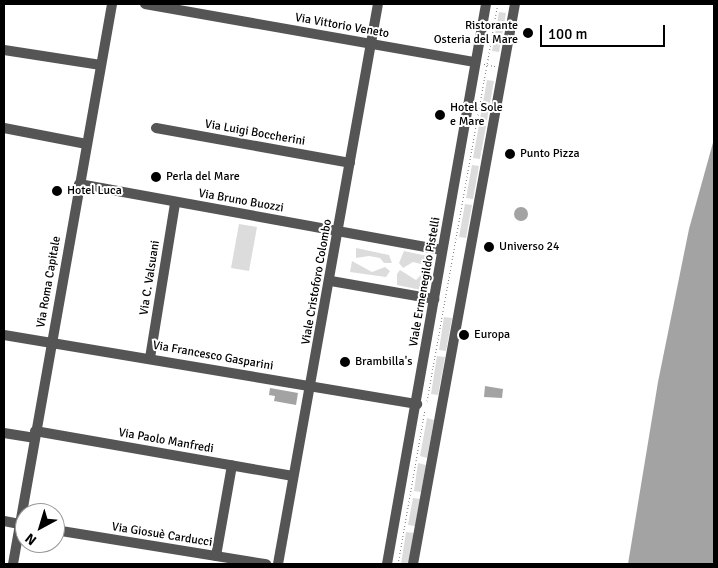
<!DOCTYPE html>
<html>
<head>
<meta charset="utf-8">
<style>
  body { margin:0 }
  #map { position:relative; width:718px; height:568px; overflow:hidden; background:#fff; font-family:Signika,sans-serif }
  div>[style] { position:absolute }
  .green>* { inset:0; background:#dcdcdc }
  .water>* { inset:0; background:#a3a3a3 }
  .round { border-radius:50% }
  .path>* { height:1px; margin-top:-0.5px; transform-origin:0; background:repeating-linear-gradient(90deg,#777 0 1px,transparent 0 3.5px) }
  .minor>* { height:10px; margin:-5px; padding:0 5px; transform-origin:5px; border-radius:5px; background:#555 }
  .dots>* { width:14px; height:14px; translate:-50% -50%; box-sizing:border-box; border:2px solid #fff; border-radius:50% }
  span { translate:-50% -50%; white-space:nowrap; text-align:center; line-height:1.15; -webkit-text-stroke:4px #fff; paint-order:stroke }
  .street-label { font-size:12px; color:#000 }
  .poi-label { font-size:12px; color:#000 }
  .right { translate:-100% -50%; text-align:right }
  .left { translate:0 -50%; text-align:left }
  .frame { position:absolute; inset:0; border:5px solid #000; pointer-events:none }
  .north { position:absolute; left:15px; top:503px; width:50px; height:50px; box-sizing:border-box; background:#fff; border:1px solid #999; border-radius:50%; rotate:219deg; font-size:14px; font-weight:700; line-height:20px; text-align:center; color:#000 }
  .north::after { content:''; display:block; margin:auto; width:18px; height:22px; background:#000; clip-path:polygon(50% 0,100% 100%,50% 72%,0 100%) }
  .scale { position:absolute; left:540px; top:25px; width:125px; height:22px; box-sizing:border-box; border:2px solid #000; border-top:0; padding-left:6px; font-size:15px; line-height:18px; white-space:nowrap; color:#000; -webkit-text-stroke:4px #fff; paint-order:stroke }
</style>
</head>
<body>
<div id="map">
  <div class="green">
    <div style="clip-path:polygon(499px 12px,506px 13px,499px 52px,492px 51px)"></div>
    <div style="clip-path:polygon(487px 80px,494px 81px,487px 120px,480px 119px)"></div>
    <div style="clip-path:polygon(479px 125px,486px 126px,480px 159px,473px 158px)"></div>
    <div style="clip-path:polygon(472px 165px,479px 166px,473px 199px,466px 198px)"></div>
    <div style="clip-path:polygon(465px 204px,472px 205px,466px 238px,459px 237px)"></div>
    <div style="clip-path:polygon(239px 224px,257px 227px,249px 271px,231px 268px)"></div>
    <div style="clip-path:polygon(356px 248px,389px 255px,392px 263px,384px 263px,380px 258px,369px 256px,356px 258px)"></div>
    <div style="clip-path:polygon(404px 251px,432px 257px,430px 270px,424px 269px,425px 265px,413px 262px,403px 268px,399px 263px)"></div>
    <div style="clip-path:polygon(352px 261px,372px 272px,385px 267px,390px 271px,386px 277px,350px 272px)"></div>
    <div style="clip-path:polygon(400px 270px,416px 280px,422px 274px,428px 275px,426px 291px,397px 285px,397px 274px)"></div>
    <div style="clip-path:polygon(444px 317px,452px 318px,446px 351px,439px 350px)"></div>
    <div style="clip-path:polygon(437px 356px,445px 357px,438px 395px,431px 394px)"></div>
    <div style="clip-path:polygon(427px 418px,434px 420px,427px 458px,420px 456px)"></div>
    <div style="clip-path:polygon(418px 463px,426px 465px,421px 492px,414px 491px)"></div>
    <div style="clip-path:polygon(413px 498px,420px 499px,415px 526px,408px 525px)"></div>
    <div style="clip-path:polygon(406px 532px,414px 533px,409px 564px,401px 564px)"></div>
  </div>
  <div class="water">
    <div style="clip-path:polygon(714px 139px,714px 564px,628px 564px,658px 382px,689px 229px)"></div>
    <div class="round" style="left:514px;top:207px;width:14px;height:14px"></div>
    <div style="clip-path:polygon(485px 386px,503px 389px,502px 398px,484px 397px)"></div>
    <div style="clip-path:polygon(270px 388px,298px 393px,296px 405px,274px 401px,275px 396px,269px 395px)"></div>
  </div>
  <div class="path">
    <div style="left:484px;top:64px;width:11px;rotate:10deg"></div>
    <div style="left:427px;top:401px;width:403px;rotate:-79.9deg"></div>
    <div style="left:398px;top:564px;width:156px;rotate:-80.1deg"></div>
  </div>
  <div class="minor">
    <div style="left:145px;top:4px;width:335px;rotate:10deg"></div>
    <div style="left:4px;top:50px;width:98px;rotate:8.8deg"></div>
    <div style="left:4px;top:128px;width:84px;rotate:11deg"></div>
    <div style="left:156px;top:128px;width:197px;rotate:10.2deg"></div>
    <div style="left:79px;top:184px;width:369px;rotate:10.3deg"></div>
    <div style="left:331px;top:281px;width:105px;rotate:9.9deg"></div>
    <div style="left:4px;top:335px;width:419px;rotate:9.5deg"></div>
    <div style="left:150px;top:358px;width:157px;rotate:-80.8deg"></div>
    <div style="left:35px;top:431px;width:262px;rotate:9.9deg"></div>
    <div style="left:4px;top:433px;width:30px;rotate:9deg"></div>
    <div style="left:4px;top:521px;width:21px;rotate:11deg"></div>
    <div style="left:55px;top:530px;width:214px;rotate:9.2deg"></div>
    <div style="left:216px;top:556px;width:92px;rotate:-80deg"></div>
    <div style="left:13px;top:564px;width:569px;rotate:-79.97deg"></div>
    <div style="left:278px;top:564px;width:569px;rotate:-79.88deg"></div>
    <div style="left:387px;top:564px;width:569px;rotate:-79.97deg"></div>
    <div style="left:413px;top:564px;width:569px;rotate:-79.68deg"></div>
  </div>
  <div class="dots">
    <div style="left:528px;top:33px;background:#000"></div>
    <div style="left:440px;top:115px;background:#000"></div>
    <div style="left:510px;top:154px;background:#000"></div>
    <div style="left:156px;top:177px;background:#000"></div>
    <div style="left:57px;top:191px;background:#000"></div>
    <div style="left:489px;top:247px;background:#000"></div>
    <div style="left:464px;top:335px;background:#000"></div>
    <div style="left:345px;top:362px;background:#000"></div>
  </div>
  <div class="street-label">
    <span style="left:342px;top:26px;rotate:10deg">Via Vittorio Veneto</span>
    <span style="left:255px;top:133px;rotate:10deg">Via Luigi Boccherini</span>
    <span style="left:241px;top:201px;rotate:10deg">Via Bruno Buozzi</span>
    <span style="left:150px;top:278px;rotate:-81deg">Via C. Valsuani</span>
    <span style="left:49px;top:282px;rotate:-80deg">Via Roma Capitale</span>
    <span style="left:317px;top:282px;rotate:-80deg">Viale Cristoforo Colombo</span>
    <span style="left:425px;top:282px;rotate:-80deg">Viale Ermenegildo Pistelli</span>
    <span style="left:213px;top:356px;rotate:10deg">Via Francesco Gasparini</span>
    <span style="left:166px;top:441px;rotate:10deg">Via Paolo Manfredi</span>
    <span style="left:162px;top:535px;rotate:9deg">Via Giosuè Carducci</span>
  </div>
  <div class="poi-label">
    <span class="right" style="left:518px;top:33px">Ristorante<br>Osteria del Mare</span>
    <span class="left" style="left:450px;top:115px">Hotel Sole<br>e Mare</span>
    <span class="left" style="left:520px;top:154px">Punto Pizza</span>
    <span class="left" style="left:166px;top:177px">Perla del Mare</span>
    <span class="left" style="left:67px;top:191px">Hotel Luca</span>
    <span class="left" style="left:499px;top:247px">Universo 24</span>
    <span class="left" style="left:474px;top:335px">Europa</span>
    <span class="left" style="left:355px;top:362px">Brambilla's</span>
  </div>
  <div class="frame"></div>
  <div class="north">N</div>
  <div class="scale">100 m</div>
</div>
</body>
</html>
